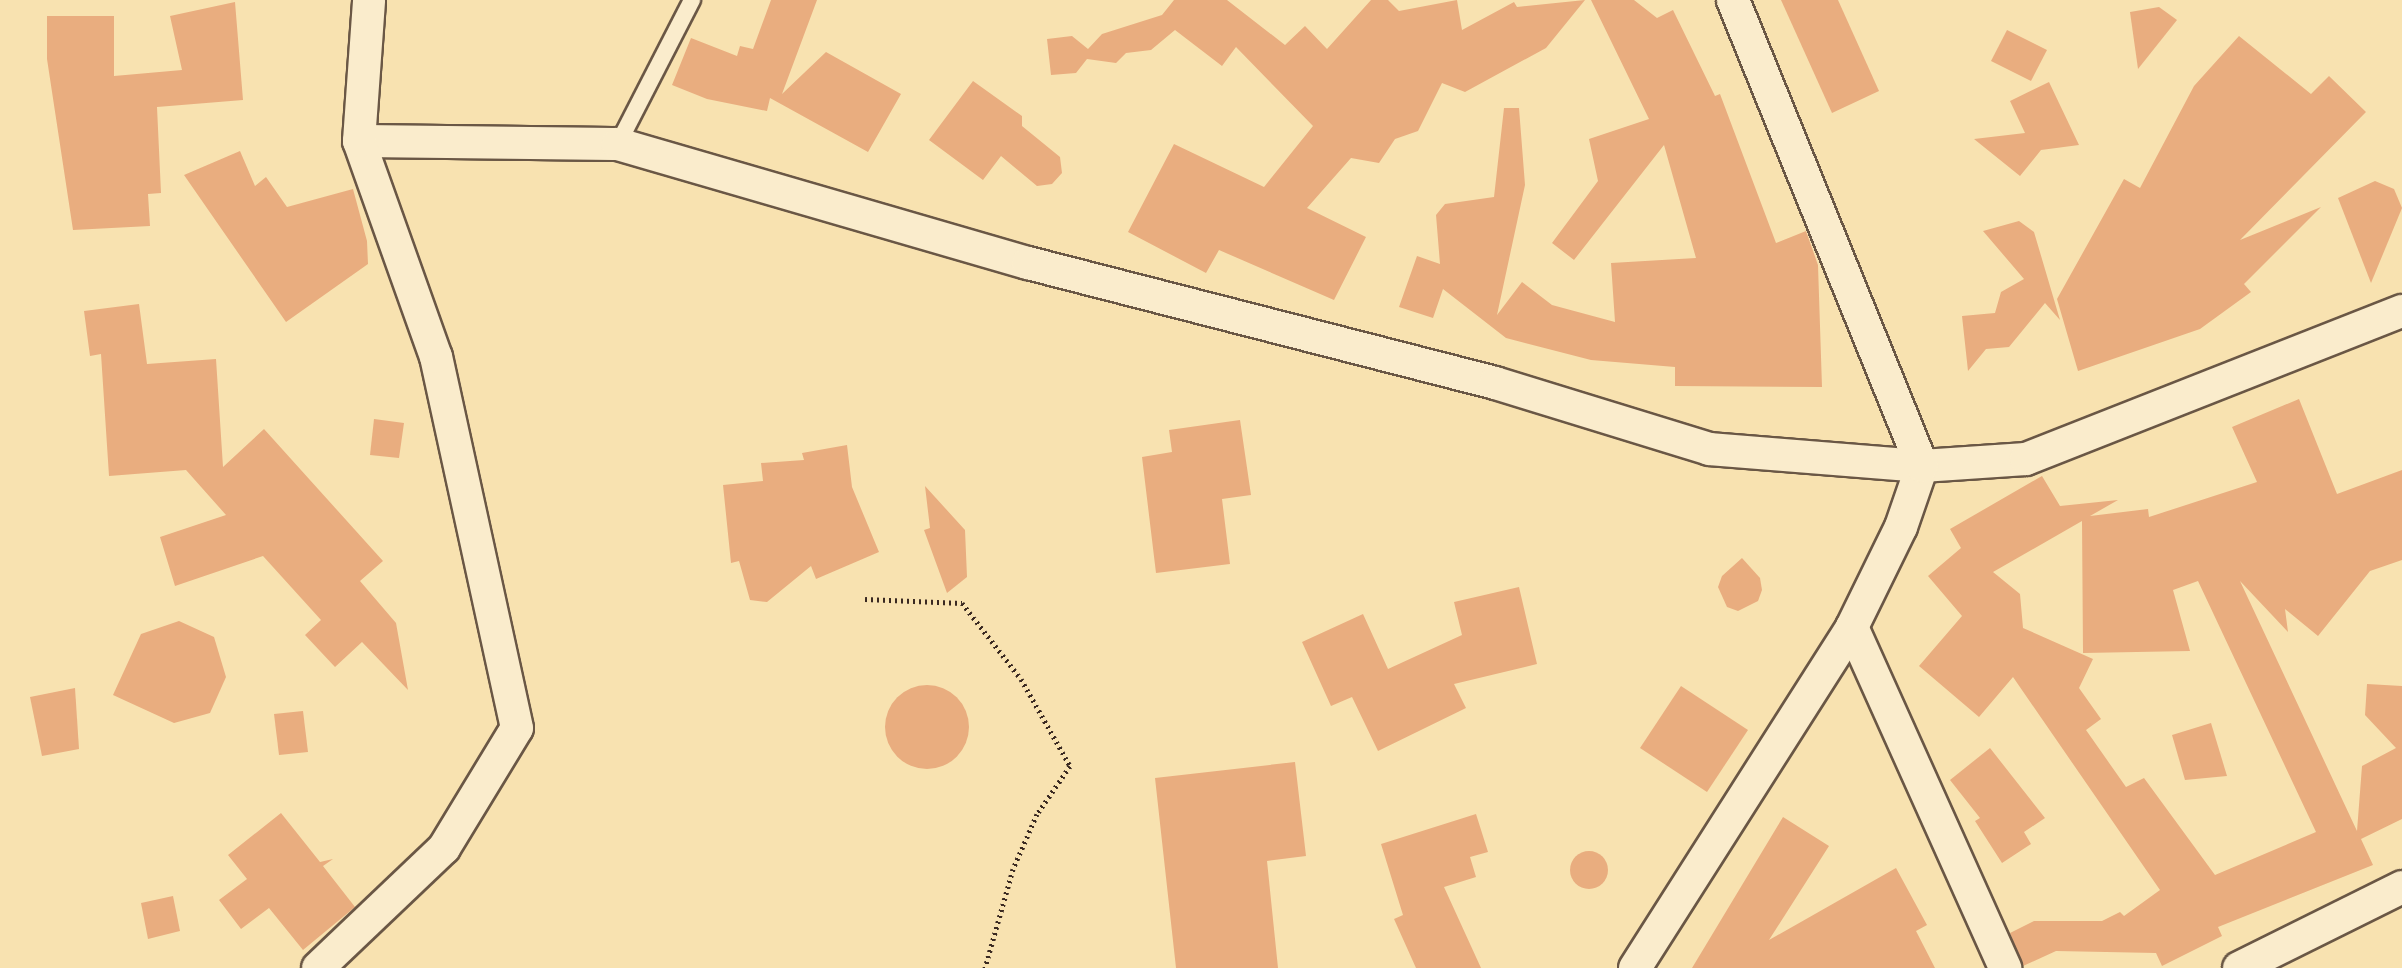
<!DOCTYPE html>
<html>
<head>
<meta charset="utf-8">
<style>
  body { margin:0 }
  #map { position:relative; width:2402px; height:968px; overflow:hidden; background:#f8e2b0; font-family:"EB Garamond",serif }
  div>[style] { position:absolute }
  .building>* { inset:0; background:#e9ad7f }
  .round { border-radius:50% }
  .path>* { height:5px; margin-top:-2.5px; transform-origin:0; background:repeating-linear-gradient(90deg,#3a2921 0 2px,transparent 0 6px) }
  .roads { filter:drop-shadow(2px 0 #6a5745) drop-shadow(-2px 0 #6a5745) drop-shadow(0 2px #6a5745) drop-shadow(0 -2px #6a5745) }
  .lane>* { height:16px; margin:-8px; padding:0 8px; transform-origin:8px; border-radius:8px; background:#faeccc }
  .street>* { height:32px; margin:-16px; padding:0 16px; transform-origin:16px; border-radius:16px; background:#faeccc }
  span { translate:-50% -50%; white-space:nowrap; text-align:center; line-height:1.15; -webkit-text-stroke:6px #faeccc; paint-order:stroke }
</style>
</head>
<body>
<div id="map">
  <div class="building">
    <div style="clip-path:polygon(771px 0,817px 0,782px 94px,826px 52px,901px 94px,868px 152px,770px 98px,767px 111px,707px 99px,672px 85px,691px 38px,737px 56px,740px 46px,753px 49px)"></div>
    <div style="clip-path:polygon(1174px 0,1227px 0,1285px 45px,1305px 26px,1327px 49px,1371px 0,1388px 0,1399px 11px,1457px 0,1462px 30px,1514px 2px,1517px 7px,1585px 0,1546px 48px,1465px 92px,1442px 83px,1418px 131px,1395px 139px,1379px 163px,1351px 158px,1307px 208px,1366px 237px,1334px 300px,1219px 250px,1206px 273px,1128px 232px,1174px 144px,1264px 187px,1313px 126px,1236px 47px,1222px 66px,1175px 30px,1151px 50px,1126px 53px,1116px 63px,1087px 59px,1076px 73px,1051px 75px,1047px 39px,1072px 36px,1088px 49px,1102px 34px,1162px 15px)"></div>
    <div style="clip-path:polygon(1591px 0,1634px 0,1657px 18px,1673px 10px,1715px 96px,1720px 94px,1776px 243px,1806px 231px,1818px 265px,1822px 387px,1675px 386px,1675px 367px,1591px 360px,1506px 338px,1443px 289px,1433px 318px,1399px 307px,1417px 256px,1440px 264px,1436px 215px,1445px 204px,1494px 197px,1504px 108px,1519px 108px,1525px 185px,1497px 315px,1522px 282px,1552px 305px,1615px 322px,1611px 263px,1696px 258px,1664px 145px,1574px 260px,1552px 243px,1598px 181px,1589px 139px,1649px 119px)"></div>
    <div style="clip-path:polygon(1781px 0,1838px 0,1879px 91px,1832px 113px)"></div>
    <div style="clip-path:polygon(235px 2px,243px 100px,157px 107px,161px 193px,148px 194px,150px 226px,73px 230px,47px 59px,47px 16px,114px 16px,114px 76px,182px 70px,170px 16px)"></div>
    <div style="clip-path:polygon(2159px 7px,2177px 20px,2138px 69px,2130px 12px)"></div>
    <div style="clip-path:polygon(2007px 30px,2047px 50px,2031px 81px,1991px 61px)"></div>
    <div style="clip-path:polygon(2239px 36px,2311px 94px,2329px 76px,2366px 112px,2240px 240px,2321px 207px,2244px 284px,2251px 292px,2200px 329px,2078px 371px,2057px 299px,2124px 179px,2140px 188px,2194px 86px)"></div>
    <div style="clip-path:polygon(973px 81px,1022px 116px,1022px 126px,1060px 157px,1062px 173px,1052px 184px,1037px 186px,1001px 156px,983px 180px,929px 140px)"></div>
    <div style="clip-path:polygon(2049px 82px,2079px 145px,2041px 150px,2020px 176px,1974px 139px,2025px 133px,2010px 101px)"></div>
    <div style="clip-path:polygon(240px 151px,255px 186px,266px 177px,287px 207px,353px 189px,367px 241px,368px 264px,286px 322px,184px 175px)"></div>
    <div style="clip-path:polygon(2375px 181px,2394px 189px,2402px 208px,2371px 283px,2338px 198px)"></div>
    <div style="clip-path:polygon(2019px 221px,2034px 232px,2060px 320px,2045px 303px,2009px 347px,1986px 349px,1968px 371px,1962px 316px,1995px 313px,2001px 292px,2024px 279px,1983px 231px)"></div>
    <div style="clip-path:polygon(139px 304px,147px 364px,216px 359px,223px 467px,264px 429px,383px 561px,360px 581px,396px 623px,408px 690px,362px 642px,335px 667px,305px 635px,321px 620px,263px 556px,175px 586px,160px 537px,226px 515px,186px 470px,109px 476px,101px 354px,90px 356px,84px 311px)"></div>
    <div style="clip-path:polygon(evenodd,2299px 399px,2337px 494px,2402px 470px,2402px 560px,2370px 571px,2318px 636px,2285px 609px,2288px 632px,2240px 581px,2357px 831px,2362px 766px,2396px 748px,2365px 715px,2367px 684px,2402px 686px,2402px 819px,2361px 839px,2373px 865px,2218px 927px,2222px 936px,2162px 966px,2156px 953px,2056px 951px,2023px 966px,2010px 933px,2034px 921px,2102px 921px,2120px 912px,2124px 916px,2160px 890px,2013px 677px,1979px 717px,1919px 666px,1962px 616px,1928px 576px,1961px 548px,1950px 529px,2042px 476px,2060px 506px,2118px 500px,2090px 516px,2148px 509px,2149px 517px,2257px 482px,2232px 427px,2299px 399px,2082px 521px,2083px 653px,2190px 651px,2173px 590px,2198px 581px,2316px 832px,2215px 875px,2144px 778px,2126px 787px,2086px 730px,2101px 719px,2079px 688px,2093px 659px,2023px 628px,2020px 594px,1993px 572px,2082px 521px)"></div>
    <div style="clip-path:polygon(374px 419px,404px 423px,399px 458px,370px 455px)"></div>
    <div style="clip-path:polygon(1240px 420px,1251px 495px,1222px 499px,1230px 564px,1156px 573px,1142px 457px,1172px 452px,1169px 430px)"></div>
    <div style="clip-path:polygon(847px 445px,852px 487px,879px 552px,816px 579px,811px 566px,767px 602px,750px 600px,739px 561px,731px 563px,723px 485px,763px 481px,761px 463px,804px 460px,802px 453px)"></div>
    <div style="clip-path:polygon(925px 486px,965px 530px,967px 577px,947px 593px,924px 530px,930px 528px)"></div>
    <div style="clip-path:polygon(1742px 558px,1760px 578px,1762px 590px,1758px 601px,1738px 611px,1727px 607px,1718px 587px,1722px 576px)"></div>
    <div style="clip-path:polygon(1519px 587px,1537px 664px,1454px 684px,1466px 708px,1378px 751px,1352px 697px,1331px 706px,1302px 642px,1363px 614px,1388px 669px,1462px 635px,1454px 602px)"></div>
    <div style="clip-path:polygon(179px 621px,214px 637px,226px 677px,210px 713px,174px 723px,113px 695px,141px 634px)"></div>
    <div class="round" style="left:885px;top:685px;width:84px;height:84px"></div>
    <div style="clip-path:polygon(1681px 686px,1748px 730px,1707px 792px,1640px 748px)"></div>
    <div style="clip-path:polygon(75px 688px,79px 749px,42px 756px,30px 697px)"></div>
    <div style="clip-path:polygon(303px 711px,308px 752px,279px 755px,274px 714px)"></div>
    <div style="clip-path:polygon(2211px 723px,2227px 776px,2185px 780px,2172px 735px)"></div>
    <div style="clip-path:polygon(1990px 748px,2045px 818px,2024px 832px,2031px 844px,2002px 863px,1975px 821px,1980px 818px,1950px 780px)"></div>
    <div style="clip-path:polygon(1295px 762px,1306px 856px,1267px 861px,1278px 968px,1176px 968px,1155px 778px)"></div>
    <div style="clip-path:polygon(281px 813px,320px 862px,333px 859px,323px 866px,355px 907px,303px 950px,269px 908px,241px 929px,219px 900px,247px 879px,228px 855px)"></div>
    <div style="clip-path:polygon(1476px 814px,1488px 852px,1470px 857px,1476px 877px,1444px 887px,1481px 968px,1416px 968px,1394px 919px,1403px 915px,1381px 844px)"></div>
    <div style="clip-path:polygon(1783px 817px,1829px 846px,1769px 940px,1896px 868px,1927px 925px,1916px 931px,1935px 968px,1692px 968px)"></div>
    <div class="round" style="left:1570px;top:851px;width:38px;height:38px"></div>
    <div style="clip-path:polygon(173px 896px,180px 931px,148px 939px,141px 903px)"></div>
  </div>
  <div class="path">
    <div style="left:865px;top:599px;width:97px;rotate:2.4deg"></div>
    <div style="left:962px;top:603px;width:96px;rotate:52.2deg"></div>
    <div style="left:1021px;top:679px;width:100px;rotate:60.6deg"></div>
    <div style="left:1070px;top:766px;width:58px;rotate:124.5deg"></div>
    <div style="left:1037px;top:814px;width:60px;rotate:113.6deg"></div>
    <div style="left:1013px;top:869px;width:103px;rotate:105.8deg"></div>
  </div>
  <div class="roads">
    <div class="lane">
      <div style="left:618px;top:144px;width:162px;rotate:-62.8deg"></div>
    </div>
    <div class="street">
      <div style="left:359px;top:141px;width:259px;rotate:0.7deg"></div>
      <div style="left:618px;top:144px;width:427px;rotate:16.2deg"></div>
      <div style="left:1028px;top:263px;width:482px;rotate:14.4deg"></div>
      <div style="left:1495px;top:383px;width:224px;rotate:17.1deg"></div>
      <div style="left:1709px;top:449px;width:214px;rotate:4.6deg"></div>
      <div style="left:1922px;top:466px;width:104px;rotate:-3.9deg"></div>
      <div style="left:2026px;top:459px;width:404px;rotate:-21.5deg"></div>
      <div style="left:1852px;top:627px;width:374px;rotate:65.8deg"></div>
      <div style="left:318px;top:968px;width:174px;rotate:-43.6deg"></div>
      <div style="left:444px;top:848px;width:140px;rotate:-58.7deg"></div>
      <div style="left:517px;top:728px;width:380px;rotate:-102.3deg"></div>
      <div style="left:436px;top:357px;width:229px;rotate:-109.6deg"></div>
      <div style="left:359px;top:141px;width:141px;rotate:-85.9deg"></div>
      <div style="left:1635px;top:968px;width:404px;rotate:-57.5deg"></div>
      <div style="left:1852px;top:627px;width:111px;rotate:-63.9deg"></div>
      <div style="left:1901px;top:527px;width:65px;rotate:-71deg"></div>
      <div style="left:1922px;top:466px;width:503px;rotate:-112.08deg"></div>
      <div style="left:2239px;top:968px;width:182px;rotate:-26.4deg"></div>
    </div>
  </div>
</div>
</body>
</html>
